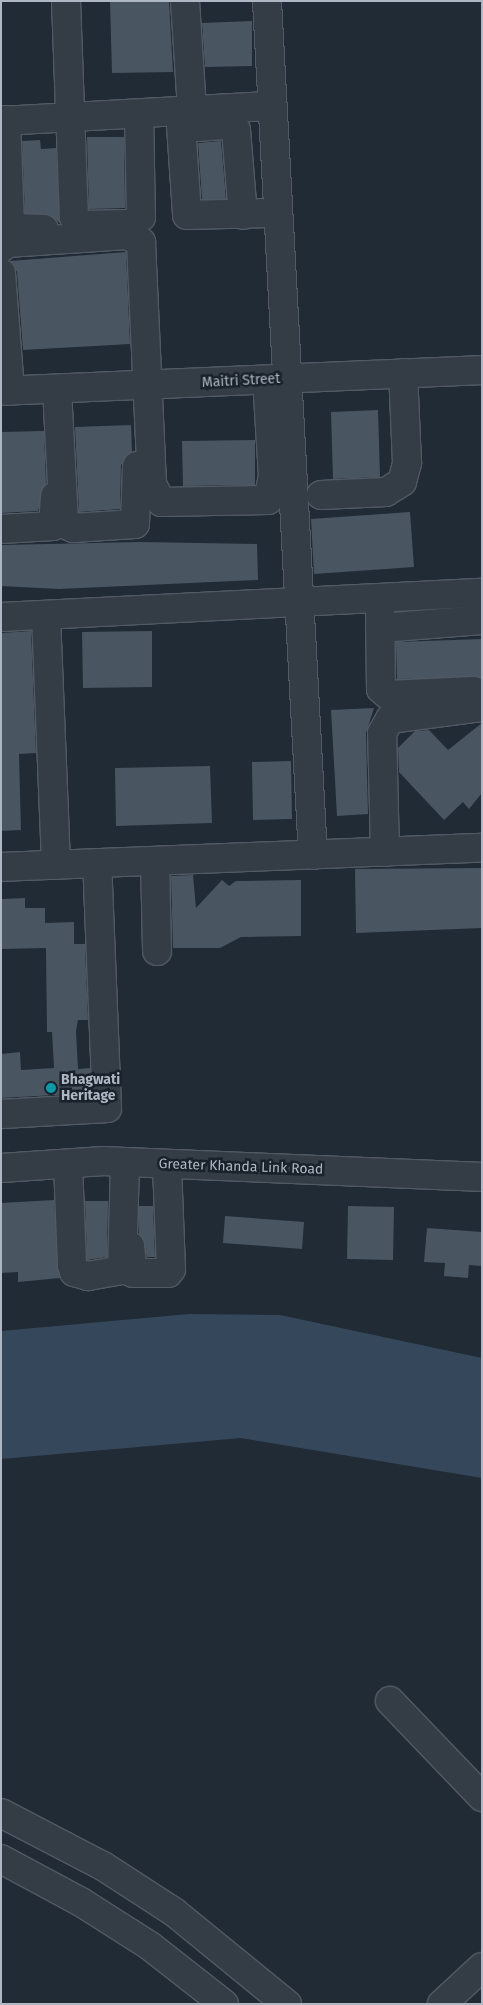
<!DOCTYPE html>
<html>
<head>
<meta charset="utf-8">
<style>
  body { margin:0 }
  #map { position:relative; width:483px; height:2005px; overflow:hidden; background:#202b35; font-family:"Fira Sans",sans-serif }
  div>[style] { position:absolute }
  .water>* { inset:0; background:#35485b }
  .building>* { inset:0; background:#495561 }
  .roads { filter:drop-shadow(1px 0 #515a64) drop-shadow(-1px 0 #515a64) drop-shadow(0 1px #515a64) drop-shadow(0 -1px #515a64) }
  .minor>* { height:28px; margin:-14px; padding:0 14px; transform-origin:14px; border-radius:14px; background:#343c46 }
  .dots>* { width:14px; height:14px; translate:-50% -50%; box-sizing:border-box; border:2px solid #19212a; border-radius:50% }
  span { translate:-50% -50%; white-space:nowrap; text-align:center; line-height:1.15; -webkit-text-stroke:5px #19212a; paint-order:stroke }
  .street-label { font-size:14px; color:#aeb7c3 }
  .poi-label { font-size:14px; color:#aeb7c3; font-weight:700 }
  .left { translate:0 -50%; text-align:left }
  .frame { position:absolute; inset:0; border:2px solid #aeb7c3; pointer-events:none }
</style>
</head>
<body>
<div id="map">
  <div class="water">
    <div style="clip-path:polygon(189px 1314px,280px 1315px,482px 1358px,482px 1478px,241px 1438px,1px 1459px,1px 1331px)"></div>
  </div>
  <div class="building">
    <div style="clip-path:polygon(110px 1px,169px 1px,173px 72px,112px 73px)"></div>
    <div style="clip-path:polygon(252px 21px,252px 66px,205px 67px,202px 23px)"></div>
    <div style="clip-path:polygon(87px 137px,124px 137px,125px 208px,89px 209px)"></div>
    <div style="clip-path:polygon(40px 140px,41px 149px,56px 148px,61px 224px,52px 216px,25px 213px,22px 141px)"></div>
    <div style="clip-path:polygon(221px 141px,226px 199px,202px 199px,198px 143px)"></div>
    <div style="clip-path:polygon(126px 252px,130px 344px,23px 350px,17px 272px,10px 261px)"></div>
    <div style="clip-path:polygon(378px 410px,380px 477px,333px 479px,331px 412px)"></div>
    <div style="clip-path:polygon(131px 425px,132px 452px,121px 465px,120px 509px,79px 512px,75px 427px)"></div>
    <div style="clip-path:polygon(44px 431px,46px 484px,38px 511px,1px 513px,1px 432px)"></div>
    <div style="clip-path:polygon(255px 440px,255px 485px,183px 486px,182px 441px)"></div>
    <div style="clip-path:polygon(410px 512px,414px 567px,314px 574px,311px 519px)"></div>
    <div style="clip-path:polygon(140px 542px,257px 544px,258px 580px,59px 589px,1px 586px,1px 545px)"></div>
    <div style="clip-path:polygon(31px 631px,36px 753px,19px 754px,21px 830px,1px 831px,1px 633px)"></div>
    <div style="clip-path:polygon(152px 631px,152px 687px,83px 688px,82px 632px)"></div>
    <div style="clip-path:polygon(482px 639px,482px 678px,397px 679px,396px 642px)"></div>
    <div style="clip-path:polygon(374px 708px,366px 733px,368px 814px,337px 816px,331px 710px)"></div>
    <div style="clip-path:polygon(482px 723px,482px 793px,469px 809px,463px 802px,444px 820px,399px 772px,398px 748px,415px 731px,429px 730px,448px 750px)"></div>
    <div style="clip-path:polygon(291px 761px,292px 819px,253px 820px,252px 762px)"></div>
    <div style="clip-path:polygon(210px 766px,212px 823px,116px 826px,115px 768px)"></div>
    <div style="clip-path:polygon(482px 868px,482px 928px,356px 933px,355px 869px)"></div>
    <div style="clip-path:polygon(193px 875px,196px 908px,222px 880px,229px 886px,236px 881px,301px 880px,301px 936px,241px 937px,220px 948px,173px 948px,171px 876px)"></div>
    <div style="clip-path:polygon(25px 898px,25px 908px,45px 908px,45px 923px,74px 922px,74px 944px,85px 944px,88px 1020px,78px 1020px,76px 1031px,78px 1069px,90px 1068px,91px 1093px,1px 1098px,1px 1054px,20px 1052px,21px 1070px,54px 1068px,52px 1032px,47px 1032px,46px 948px,1px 949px,2px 899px)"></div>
    <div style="clip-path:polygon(54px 1200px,60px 1278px,18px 1282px,18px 1272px,1px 1273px,1px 1203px)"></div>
    <div style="clip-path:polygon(85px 1201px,108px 1201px,107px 1257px,87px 1260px)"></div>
    <div style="clip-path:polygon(139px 1206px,153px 1206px,155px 1257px,147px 1257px,139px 1234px)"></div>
    <div style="clip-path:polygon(348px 1206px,394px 1207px,393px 1260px,347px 1259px)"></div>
    <div style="clip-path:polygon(225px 1216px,304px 1222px,302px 1249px,223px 1243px)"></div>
    <div style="clip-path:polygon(427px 1228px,482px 1232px,482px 1266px,469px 1265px,468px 1278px,444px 1276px,445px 1263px,424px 1262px)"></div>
  </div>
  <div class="roads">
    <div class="minor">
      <div style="left:66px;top:1px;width:216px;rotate:87.9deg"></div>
      <div style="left:74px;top:217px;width:11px;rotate:49deg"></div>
      <div style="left:81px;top:225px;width:49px;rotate:-1.2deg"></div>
      <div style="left:130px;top:224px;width:13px;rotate:-32deg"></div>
      <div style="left:141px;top:217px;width:103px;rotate:-91.1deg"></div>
      <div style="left:185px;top:1px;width:109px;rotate:86.3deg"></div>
      <div style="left:267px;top:1px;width:855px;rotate:86.92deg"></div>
      <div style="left:180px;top:111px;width:104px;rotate:86.1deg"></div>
      <div style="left:187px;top:215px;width:91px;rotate:-1.3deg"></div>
      <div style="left:6px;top:120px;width:103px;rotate:87.8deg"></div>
      <div style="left:10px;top:223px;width:6px;rotate:51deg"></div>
      <div style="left:14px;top:228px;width:30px;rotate:2deg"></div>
      <div style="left:1px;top:121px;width:272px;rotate:-3.2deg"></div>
      <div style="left:197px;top:127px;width:30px;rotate:-4deg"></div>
      <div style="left:227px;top:125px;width:10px;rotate:29deg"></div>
      <div style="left:236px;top:130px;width:85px;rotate:85.3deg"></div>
      <div style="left:1px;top:248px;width:8px;rotate:-40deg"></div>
      <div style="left:7px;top:243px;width:120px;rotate:-3.8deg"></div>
      <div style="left:127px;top:235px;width:16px;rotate:27deg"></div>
      <div style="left:141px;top:242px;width:242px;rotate:87.4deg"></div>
      <div style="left:152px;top:484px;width:20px;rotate:63deg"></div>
      <div style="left:161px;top:502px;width:107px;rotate:-1.1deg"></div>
      <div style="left:268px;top:500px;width:24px;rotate:-78deg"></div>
      <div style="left:273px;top:477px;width:97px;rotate:-93.5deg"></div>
      <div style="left:1px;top:273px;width:118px;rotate:85.6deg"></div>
      <div style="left:57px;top:389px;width:135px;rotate:87deg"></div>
      <div style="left:64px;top:524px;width:10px;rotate:24deg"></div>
      <div style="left:73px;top:528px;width:62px;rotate:-3.7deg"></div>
      <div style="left:135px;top:524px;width:58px;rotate:-88deg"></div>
      <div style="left:1px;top:391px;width:481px;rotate:-2.5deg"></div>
      <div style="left:321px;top:495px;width:65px;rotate:-2.6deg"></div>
      <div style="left:386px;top:492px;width:19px;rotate:-32deg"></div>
      <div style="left:402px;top:482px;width:20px;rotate:-75deg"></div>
      <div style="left:407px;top:463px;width:90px;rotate:-92.5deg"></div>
      <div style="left:1px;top:529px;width:52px;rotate:-3.3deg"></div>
      <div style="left:53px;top:526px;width:30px;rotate:-86deg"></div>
      <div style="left:380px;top:598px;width:91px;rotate:89.4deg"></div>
      <div style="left:381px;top:689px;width:9px;rotate:41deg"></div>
      <div style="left:388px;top:695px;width:86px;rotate:-2.7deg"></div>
      <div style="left:46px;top:615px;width:250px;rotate:87.7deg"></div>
      <div style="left:1px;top:617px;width:482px;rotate:-2.9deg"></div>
      <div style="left:380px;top:628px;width:102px;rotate:-4.5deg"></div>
      <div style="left:385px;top:852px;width:119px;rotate:-91.4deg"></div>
      <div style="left:382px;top:733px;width:16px;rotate:-60deg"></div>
      <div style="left:390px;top:719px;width:93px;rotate:-7.4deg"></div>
      <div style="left:155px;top:861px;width:90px;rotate:88.7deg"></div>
      <div style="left:1px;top:867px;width:481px;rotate:-2.3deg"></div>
      <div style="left:1px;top:1114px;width:106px;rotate:-3.2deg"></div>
      <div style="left:107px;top:1108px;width:245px;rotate:-92.3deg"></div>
      <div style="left:68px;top:1164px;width:101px;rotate:87.7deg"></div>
      <div style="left:72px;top:1265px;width:7px;rotate:74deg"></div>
      <div style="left:74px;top:1272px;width:15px;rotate:16deg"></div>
      <div style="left:88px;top:1276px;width:35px;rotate:-10deg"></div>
      <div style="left:122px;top:1270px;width:108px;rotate:-88.4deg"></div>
      <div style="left:1px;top:1168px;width:103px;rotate:-3.9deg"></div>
      <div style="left:104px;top:1161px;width:378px;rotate:2.4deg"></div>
      <div style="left:130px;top:1246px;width:27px;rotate:84deg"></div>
      <div style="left:133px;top:1273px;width:35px"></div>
      <div style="left:168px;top:1273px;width:5px;rotate:-53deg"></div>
      <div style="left:171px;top:1269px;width:105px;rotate:-92.2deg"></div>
      <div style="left:390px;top:1701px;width:133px;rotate:46.2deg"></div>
      <div style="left:1px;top:1813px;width:115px;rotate:27.5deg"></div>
      <div style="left:103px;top:1866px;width:85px;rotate:32.9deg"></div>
      <div style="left:174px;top:1912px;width:146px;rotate:39.2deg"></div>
      <div style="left:1px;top:1859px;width:91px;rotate:28.3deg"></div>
      <div style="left:81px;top:1902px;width:82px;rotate:32.5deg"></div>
      <div style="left:150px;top:1946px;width:94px;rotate:38.1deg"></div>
      <div style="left:442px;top:2004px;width:54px;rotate:-42.8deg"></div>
    </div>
  </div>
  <div class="dots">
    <div style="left:51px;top:1088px;background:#0f9aa8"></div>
  </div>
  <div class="street-label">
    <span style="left:241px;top:381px;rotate:-3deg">Maitri Street</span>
    <span style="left:241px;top:1167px;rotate:2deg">Greater Khanda Link Road</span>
  </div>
  <div class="poi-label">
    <span class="left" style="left:61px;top:1088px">Bhagwati<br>Heritage</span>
  </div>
  <div class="frame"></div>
</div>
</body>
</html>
